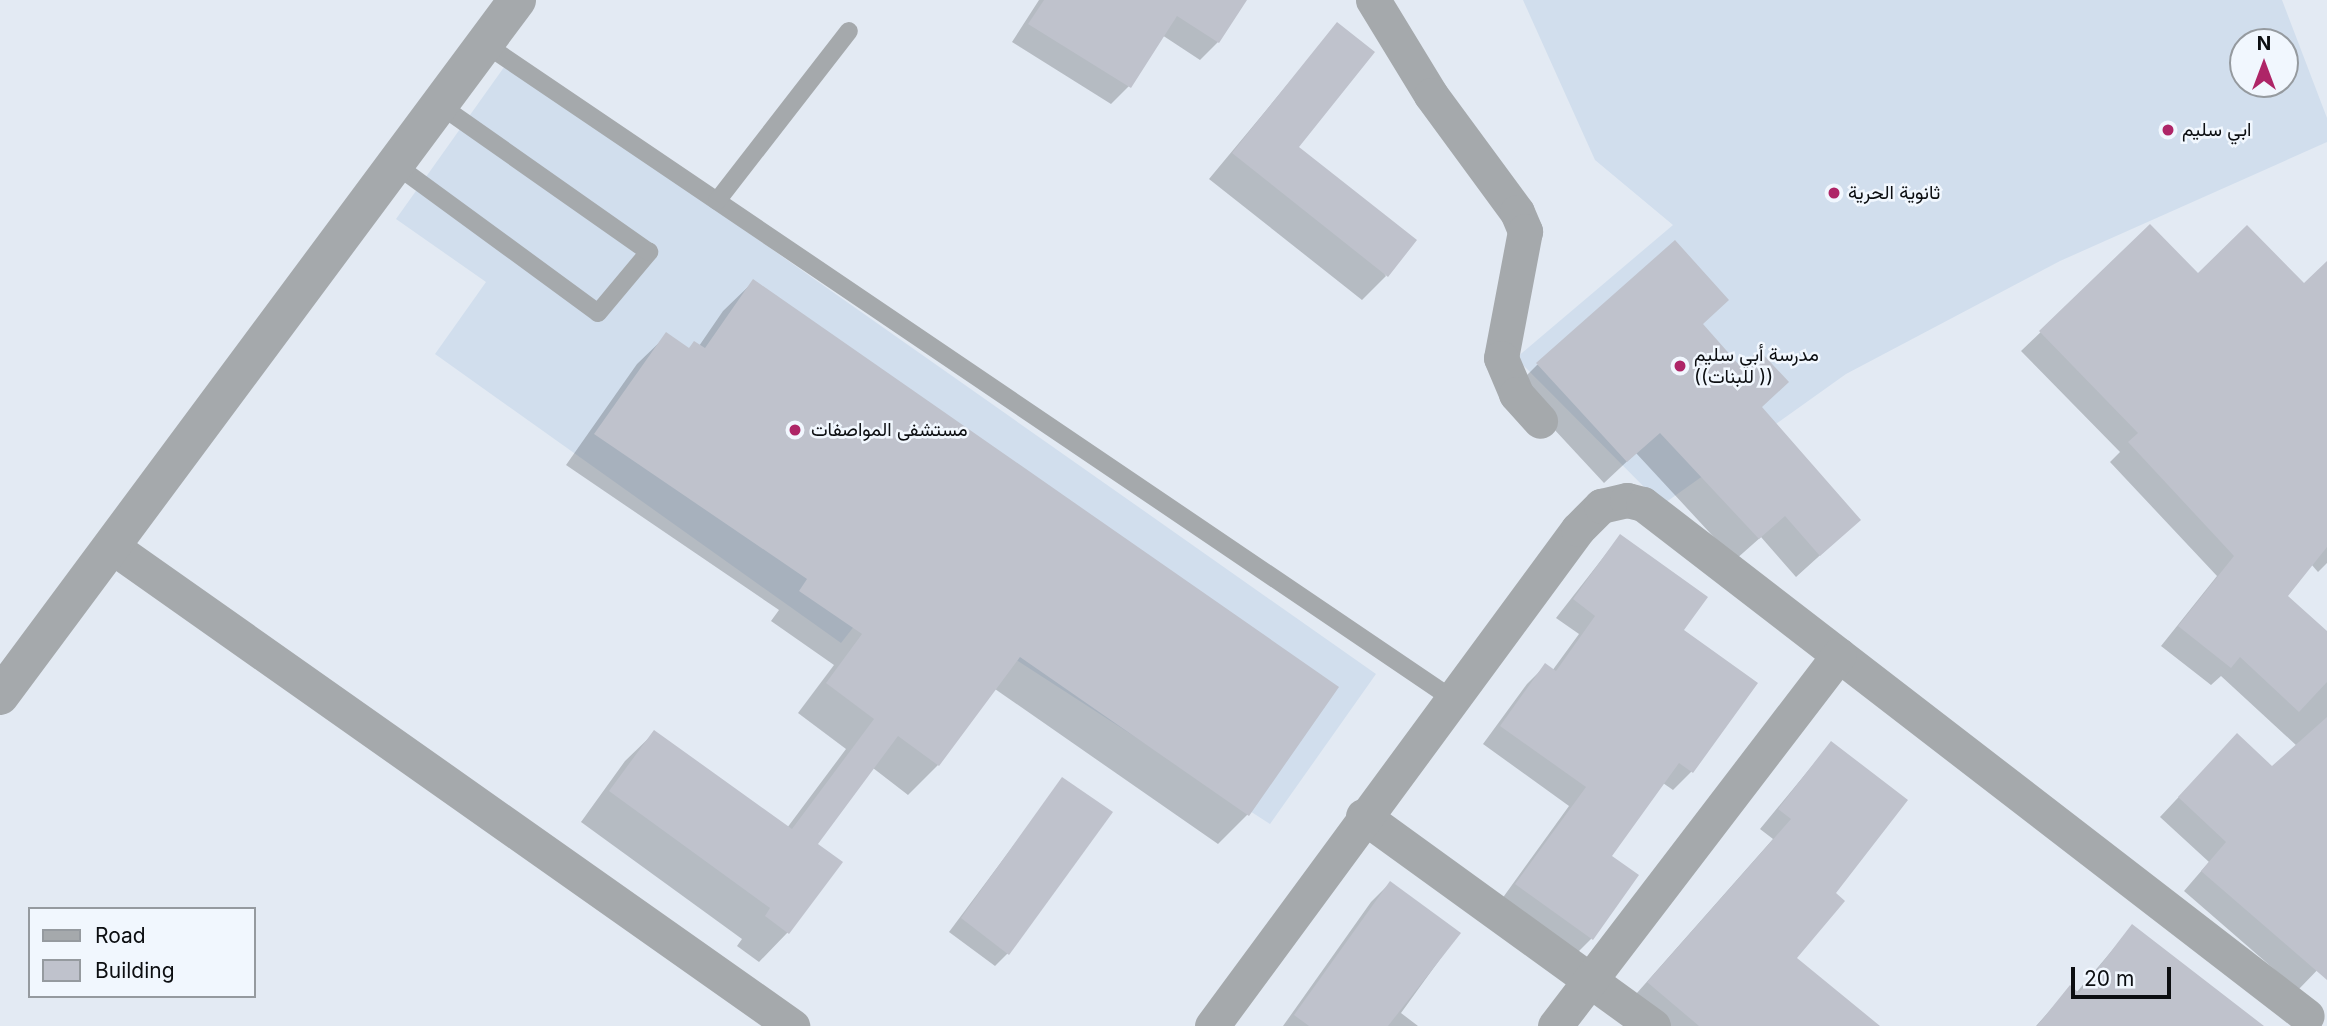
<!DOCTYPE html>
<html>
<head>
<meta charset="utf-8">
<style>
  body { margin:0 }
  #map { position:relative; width:2327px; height:1026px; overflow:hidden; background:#e3eaf3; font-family:Inter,Vazirmatn,sans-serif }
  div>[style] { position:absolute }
  .built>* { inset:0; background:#d1deed }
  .shadow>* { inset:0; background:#0003 }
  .building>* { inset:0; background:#bfc2cc }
  .service>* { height:18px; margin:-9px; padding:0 9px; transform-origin:9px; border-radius:9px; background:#a5a9ac }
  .minor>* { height:35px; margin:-17.5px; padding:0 17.5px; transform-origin:17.5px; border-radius:17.5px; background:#a5a9ac }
  .tertiary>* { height:38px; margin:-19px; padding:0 19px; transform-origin:19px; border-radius:19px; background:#a5a9ac }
  .dots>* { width:19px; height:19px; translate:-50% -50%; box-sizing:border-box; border:4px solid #f1f7fe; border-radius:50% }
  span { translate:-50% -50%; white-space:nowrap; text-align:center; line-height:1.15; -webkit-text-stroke:5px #f1f7fe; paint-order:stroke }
  .poi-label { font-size:19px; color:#0c0e11 }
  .left { translate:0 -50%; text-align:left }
  .legend { position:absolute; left:28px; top:907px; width:228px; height:91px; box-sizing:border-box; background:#f1f7fe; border:2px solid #959a9f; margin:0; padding:9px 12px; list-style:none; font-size:21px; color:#0c0e11 }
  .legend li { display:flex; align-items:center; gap:14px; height:35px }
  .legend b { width:35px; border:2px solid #959a9f }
  .north { position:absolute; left:2229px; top:28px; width:70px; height:70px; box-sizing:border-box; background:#f1f7fe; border:2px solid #959a9f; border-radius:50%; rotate:0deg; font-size:19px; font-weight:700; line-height:28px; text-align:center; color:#0c0e11 }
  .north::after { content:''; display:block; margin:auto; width:24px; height:32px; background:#ae2567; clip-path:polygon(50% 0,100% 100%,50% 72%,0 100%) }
  .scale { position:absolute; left:2071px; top:967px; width:100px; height:32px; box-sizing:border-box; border:4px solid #0c0e11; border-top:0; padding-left:9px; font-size:21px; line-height:24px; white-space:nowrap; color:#0c0e11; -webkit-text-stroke:5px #f1f7fe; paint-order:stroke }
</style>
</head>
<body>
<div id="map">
  <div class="built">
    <div style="clip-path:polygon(evenodd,1523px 0,2282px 0,2327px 118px,2327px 142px,2060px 261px,1846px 374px,1662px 505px,1516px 358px,1673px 225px,1595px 160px,1523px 0,2243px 42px,2285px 42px,2285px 84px,2243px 84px,2243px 42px)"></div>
    <div style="clip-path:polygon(507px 63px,1376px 674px,1270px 824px,891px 579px,841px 643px,435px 354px,486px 282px,396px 219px)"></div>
  </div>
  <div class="shadow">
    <div style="clip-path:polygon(1039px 0,1245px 0,1218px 42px,1200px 60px,1162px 35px,1129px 86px,1111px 104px,1012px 42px)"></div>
    <div style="clip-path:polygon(1337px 25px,1297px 147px,1386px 276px,1362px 300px,1209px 179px)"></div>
    <div style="clip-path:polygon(2150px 227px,2198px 275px,2304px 286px,2327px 264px,2327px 563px,2318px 572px,2311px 564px,2286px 596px,2327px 633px,2327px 960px,2298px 990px,2184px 891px,2209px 862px,2160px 817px,2218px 755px,2272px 768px,2297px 746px,2221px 676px,2211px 685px,2161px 646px,2217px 576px,2110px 462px,2120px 452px,2021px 351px)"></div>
    <div style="clip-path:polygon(753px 282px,1248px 814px,1218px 844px,995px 689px,938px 765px,908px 795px,873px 768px,816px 844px,788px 932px,759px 962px,737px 946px,742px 939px,581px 822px,625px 761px,655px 732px,787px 828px,846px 749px,798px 713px,834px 665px,771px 621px,779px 610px,566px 465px,637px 364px,667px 335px,688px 349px,699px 346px,723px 311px)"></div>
    <div style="clip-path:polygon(1701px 325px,1760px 408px,1859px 520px,1796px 577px,1761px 537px,1735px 560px,1636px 453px,1604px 483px,1515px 387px,1537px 365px)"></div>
    <div style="clip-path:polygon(1620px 536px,1681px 630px,1755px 684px,1691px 772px,1673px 790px,1663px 783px,1610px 856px,1591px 939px,1573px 957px,1499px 903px,1569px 806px,1483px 744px,1527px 684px,1545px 666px,1552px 671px,1579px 634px,1556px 618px)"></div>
    <div style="clip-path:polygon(1831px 743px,1833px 893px,1795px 959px,1878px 1026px,1657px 1026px,1629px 1002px,1773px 839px,1760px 829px)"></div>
    <div style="clip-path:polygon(1063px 779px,1008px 953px,995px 966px,949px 932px)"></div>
    <div style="clip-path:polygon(1390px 883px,1459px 933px,1401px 1013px,1418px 1026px,1283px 1026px,1371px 902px)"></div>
    <div style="clip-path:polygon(2132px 927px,2260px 1026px,2036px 1026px,2070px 988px,2076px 993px)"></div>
  </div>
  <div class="building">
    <div style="clip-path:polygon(1044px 0,1247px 0,1219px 43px,1177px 16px,1131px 88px,1028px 24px)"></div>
    <div style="clip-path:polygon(1337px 22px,1375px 52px,1299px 147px,1417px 240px,1388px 277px,1232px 153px)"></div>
    <div style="clip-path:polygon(2150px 224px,2198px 273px,2247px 225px,2304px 283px,2327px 261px,2327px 547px,2288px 596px,2327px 631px,2327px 682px,2299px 712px,2240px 657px,2231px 668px,2178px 626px,2234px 556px,2128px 442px,2138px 433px,2039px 331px)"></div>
    <div style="clip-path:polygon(1675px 240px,1729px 300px,1703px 324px,1741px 367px,1759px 350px,1789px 382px,1762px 407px,1861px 520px,1820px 556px,1785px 516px,1759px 539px,1660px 433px,1627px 462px,1536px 363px)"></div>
    <div style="clip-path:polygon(753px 279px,1339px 687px,1249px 816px,1020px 657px,939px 766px,898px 736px,818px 844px,843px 862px,789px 934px,765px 916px,770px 908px,609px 791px,654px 730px,792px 829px,874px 719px,826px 683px,862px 634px,799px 591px,807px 579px,594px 434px,666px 332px,689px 348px,694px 341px,705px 348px)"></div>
    <div style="clip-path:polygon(1620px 534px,1708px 597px,1684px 630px,1758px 683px,1693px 773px,1679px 763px,1612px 856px,1639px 875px,1593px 940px,1515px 884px,1586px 787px,1500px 726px,1545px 663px,1556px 671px,1595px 616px,1573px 599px)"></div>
    <div style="clip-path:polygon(2327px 717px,2327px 980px,2201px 871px,2226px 842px,2178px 797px,2237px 733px,2272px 766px)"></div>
    <div style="clip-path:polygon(1831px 741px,1908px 800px,1836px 893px,1845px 901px,1797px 958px,1880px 1026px,1699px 1026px,1647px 982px,1791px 819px,1778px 809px)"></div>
    <div style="clip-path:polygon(1062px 777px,1113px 812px,1009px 955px,961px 918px)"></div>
    <div style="clip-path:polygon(1390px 881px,1461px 933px,1388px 1026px,1309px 1026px,1294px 1015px)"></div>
    <div style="clip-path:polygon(2132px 924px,2264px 1026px,2037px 1026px,2070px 985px,2079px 993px)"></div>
  </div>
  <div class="service">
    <div style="left:485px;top:44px;width:1167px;rotate:34.1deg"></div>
    <div style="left:396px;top:165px;width:250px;rotate:36.2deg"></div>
    <div style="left:598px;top:313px;width:80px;rotate:-50.1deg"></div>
    <div style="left:649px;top:252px;width:256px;rotate:-144.9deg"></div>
    <div style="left:717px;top:201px;width:215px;rotate:-52.2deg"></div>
  </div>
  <div class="minor">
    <div style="left:1373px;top:0;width:111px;rotate:58.6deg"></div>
    <div style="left:1431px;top:95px;width:145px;rotate:53.7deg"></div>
    <div style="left:1517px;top:212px;width:21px;rotate:67deg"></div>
    <div style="left:1525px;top:231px;width:129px;rotate:100.7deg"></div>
    <div style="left:1501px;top:358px;width:39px;rotate:67deg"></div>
    <div style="left:1516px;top:394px;width:36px;rotate:48deg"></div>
    <div style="left:114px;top:548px;width:830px;rotate:35.18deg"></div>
    <div style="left:1363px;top:816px;width:358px;rotate:35.9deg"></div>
    <div style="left:1212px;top:1026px;width:617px;rotate:-53.63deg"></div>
    <div style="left:1578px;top:529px;width:33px;rotate:-45deg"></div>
    <div style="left:1601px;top:506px;width:27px;rotate:-13deg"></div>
    <div style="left:1627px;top:500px;width:16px;rotate:14deg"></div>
    <div style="left:1643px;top:504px;width:838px;rotate:37.64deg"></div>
    <div style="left:1555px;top:1026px;width:467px;rotate:-52.6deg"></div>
  </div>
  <div class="tertiary">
    <div style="left:0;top:696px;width:867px;rotate:-53.39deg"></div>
  </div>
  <div class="dots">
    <div style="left:2168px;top:130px;background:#ae2567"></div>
    <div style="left:1834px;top:193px;background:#ae2567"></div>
    <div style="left:1680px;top:366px;background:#ae2567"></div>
    <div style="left:795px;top:430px;background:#ae2567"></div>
  </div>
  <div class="poi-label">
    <span class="left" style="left:2182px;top:130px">ابي سليم</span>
    <span class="left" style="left:1848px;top:193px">ثانوية الحرية</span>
    <span class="left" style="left:1694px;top:366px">مدرسة أبي سليم<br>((للبنات ))</span>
    <span class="left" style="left:811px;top:430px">مستشفى المواصفات</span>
  </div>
  <ul class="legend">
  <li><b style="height:9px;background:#a5a9ac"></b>Road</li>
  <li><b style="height:19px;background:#bfc2cc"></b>Building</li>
  </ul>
  <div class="north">N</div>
  <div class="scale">20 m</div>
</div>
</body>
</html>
